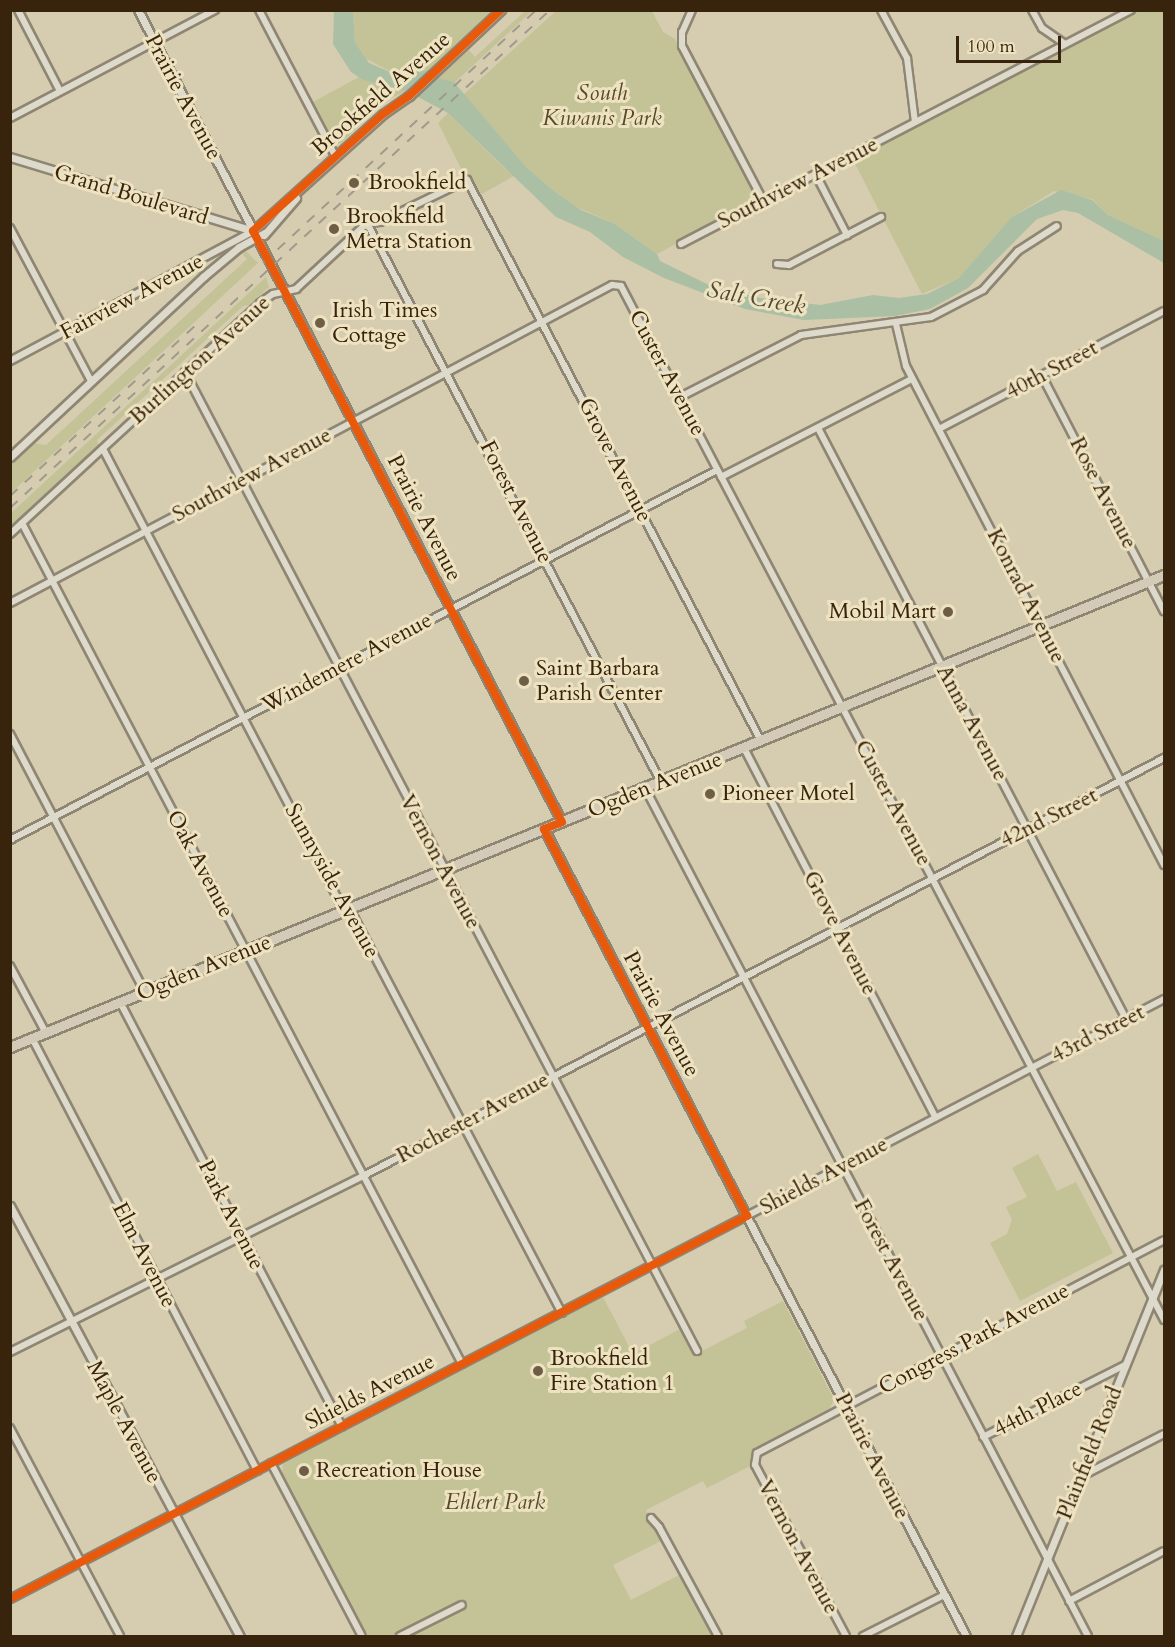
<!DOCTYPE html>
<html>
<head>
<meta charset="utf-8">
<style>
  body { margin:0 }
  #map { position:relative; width:1175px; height:1647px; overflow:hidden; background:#d6ccaf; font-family:Cardo,serif }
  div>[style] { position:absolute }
  .green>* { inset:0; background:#c4c397 }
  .water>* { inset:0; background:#aabfa4 }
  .roads { filter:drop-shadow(2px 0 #8e8673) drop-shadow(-2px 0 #8e8673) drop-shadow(0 2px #8e8673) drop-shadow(0 -2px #8e8673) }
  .minor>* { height:6px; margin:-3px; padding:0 3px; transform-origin:3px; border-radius:3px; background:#dedacb }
  .tertiary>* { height:7px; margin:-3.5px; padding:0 3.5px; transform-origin:3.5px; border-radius:3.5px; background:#dedacb }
  .primary>* { height:9px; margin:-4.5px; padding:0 4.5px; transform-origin:4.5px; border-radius:4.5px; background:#d3cab7 }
  .rail>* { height:2px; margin-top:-1px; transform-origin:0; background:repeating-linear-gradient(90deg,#a09a8d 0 10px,transparent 0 20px) }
  .cycleway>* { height:8px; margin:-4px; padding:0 4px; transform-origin:4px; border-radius:4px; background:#e8590c }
  .dots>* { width:16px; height:16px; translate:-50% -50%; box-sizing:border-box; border:3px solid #eee3c1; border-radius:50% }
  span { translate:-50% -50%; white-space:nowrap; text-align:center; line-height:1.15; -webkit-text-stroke:6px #eee3c1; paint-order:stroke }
  .park-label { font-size:22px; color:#58492a; font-style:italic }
  .street-label { font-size:22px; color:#38230d }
  .poi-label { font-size:22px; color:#38230d }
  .left { translate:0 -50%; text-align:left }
  .right { translate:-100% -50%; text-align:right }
  .water-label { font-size:24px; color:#504832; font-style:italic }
  .frame { position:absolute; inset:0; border:12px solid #38230d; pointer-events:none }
  .scale { position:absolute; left:956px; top:36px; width:105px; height:27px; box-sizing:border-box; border:3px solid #38230d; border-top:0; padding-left:8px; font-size:18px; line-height:21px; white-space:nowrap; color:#38230d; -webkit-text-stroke:4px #eee3c1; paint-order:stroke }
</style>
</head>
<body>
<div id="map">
  <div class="green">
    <div style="clip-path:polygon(353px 10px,494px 11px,429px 70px,397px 75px,361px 56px,355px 43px)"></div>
    <div style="clip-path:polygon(525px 11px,532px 11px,454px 83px,438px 78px,469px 50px,475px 57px)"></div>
    <div style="clip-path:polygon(556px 11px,652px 11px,663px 32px,675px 39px,756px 195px,754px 203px,657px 254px,615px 224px,570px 204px,526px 167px,463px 95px)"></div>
    <div style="clip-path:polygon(1139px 11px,1164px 11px,1164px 241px,1108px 215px,1092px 199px,1054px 191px,1017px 214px,959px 278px,922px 294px,853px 160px)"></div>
    <div style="clip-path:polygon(359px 77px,407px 91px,388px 99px,341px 143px,334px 144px,311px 103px)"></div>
    <div style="clip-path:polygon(448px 113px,502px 166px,514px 176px,480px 195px,466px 178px,438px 123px)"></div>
    <div style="clip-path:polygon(244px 249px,258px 263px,11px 493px,11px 466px,33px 443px,46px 445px,247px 259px,241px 252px)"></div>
    <div style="clip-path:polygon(266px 277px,269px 287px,249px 305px,243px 306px,97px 440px,99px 448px,11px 529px,11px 513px)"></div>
    <div style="clip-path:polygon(1038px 1154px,1057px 1191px,1076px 1182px,1113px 1253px,1020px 1301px,990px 1243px,1007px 1234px,1012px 1220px,1006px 1207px,1027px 1197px,1012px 1168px)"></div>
    <div style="clip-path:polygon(603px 1297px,633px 1354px,680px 1329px,694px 1355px,747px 1328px,744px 1321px,783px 1301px,834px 1399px,830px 1408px,753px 1449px,750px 1466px,707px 1488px,703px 1481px,646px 1510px,661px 1541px,613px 1565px,631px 1600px,679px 1575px,712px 1636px,368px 1636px,282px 1474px,283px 1464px)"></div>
  </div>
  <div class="water">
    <div style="clip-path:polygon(334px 11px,353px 11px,355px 43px,369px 63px,397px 75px,429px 70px,438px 78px,454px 82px,526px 167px,559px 195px,581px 210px,615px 224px,657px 254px,660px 261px,711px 286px,760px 298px,820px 305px,873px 295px,899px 298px,927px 294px,959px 278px,1012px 217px,1061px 190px,1092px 200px,1108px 215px,1164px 241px,1164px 263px,1078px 213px,1063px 210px,1037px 219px,968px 288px,930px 309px,895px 316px,804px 320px,745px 309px,664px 278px,623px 257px,590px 232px,556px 217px,448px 113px,407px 91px,363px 80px,351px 72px,333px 44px)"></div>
  </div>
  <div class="roads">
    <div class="minor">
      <div style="left:18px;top:10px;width:91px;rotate:62.6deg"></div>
      <div style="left:259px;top:10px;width:166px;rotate:62.4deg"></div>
      <div style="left:692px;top:10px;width:24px;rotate:114deg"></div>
      <div style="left:682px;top:32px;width:14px;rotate:90deg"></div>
      <div style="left:682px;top:46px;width:176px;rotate:62.3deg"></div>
      <div style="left:881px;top:10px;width:55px;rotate:61.6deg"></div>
      <div style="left:907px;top:58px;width:64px;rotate:82.9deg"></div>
      <div style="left:1032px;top:10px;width:21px;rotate:61deg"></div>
      <div style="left:1042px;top:28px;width:28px;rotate:35deg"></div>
      <div style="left:10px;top:118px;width:232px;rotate:-27.8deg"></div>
      <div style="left:816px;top:175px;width:68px;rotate:62.7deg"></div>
      <div style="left:367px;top:223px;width:632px;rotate:62.26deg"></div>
      <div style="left:10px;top:228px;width:173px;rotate:62.1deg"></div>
      <div style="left:681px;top:244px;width:507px;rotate:-27.47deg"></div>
      <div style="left:777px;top:264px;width:12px;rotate:5deg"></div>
      <div style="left:789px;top:265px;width:104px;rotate:-27.6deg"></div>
      <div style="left:896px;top:324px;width:43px;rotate:76.6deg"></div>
      <div style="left:906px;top:366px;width:562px;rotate:62.66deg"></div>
      <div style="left:10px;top:361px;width:276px;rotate:-28.1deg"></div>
      <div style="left:185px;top:372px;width:1105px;rotate:62.39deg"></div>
      <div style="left:1042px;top:376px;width:265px;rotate:62.6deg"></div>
      <div style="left:680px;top:397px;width:136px;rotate:-27.1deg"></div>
      <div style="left:801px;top:335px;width:131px;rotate:-7.9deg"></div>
      <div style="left:931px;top:317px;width:59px;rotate:-27.4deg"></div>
      <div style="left:983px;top:290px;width:52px;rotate:-48.1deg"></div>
      <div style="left:1018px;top:251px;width:46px;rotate:-32.7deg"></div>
      <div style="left:818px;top:428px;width:666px;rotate:62.47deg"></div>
      <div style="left:939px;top:429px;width:254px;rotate:-27.7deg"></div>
      <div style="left:103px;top:449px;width:510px;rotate:62.43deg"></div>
      <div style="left:339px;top:901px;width:24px;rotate:48deg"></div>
      <div style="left:355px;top:919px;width:445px;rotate:62.3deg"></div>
      <div style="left:721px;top:477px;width:215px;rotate:-27.2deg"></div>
      <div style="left:22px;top:523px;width:949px;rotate:62.38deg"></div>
      <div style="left:10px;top:534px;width:340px;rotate:-42.7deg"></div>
      <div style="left:260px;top:303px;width:16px;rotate:-35deg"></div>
      <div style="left:273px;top:294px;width:24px;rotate:-12deg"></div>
      <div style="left:296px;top:289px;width:97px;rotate:-42.9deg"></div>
      <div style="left:367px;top:223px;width:13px;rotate:-4deg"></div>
      <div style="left:380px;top:222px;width:97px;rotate:-25.8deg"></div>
      <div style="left:467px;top:180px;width:633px;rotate:62.34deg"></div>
      <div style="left:10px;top:603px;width:681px;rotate:-27.84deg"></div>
      <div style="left:612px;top:285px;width:9px;rotate:6deg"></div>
      <div style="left:621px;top:286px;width:1168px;rotate:62.29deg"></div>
      <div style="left:10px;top:734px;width:291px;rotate:62.4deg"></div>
      <div style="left:744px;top:748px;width:416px;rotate:62.6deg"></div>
      <div style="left:645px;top:788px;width:957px;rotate:62.42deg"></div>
      <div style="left:10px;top:840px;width:798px;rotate:-27.62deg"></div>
      <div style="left:10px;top:966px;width:76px;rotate:61.8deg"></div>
      <div style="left:120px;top:1002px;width:479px;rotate:62.4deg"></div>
      <div style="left:32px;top:1038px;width:488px;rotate:62.5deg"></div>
      <div style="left:10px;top:1352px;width:394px;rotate:-26.5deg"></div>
      <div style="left:363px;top:1176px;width:904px;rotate:-27.56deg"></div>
      <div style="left:10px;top:1428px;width:235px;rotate:62.1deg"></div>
      <div style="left:983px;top:1437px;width:159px;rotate:-26.9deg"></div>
      <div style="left:271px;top:1463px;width:195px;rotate:62.3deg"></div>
      <div style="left:1080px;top:1477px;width:94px;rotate:-27.1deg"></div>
      <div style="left:651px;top:1518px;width:12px;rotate:48deg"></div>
      <div style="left:659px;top:1527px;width:124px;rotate:61.6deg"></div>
      <div style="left:10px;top:1599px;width:1301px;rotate:-27.47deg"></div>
      <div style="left:1069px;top:1601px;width:107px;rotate:-27.8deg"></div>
      <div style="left:400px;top:1636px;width:69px;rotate:-26.6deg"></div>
      <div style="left:846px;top:1636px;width:194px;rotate:-118deg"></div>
      <div style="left:755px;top:1465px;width:12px;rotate:-81deg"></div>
      <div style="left:757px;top:1453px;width:459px;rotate:-27.6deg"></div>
      <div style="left:863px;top:1636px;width:91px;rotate:-26.8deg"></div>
    </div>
    <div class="tertiary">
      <div style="left:138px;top:10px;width:916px;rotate:62.43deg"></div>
      <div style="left:10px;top:157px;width:254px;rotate:16.9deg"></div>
      <div style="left:253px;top:231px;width:175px;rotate:-42deg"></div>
      <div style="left:383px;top:114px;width:32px;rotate:-35deg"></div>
      <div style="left:409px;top:96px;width:126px;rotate:-43.1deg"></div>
      <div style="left:264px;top:235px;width:49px;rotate:-49.1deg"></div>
      <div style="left:10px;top:457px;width:264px;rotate:-43deg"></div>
      <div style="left:203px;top:277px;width:47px;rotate:-39.8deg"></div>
      <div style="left:239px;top:247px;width:29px;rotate:-29deg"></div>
      <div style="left:544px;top:829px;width:911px;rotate:62.39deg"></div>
      <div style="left:10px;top:1206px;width:488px;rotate:61.9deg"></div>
      <div style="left:1016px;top:1636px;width:395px;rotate:-68deg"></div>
    </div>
    <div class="primary">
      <div style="left:10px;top:1047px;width:1247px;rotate:-22.25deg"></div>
    </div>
  </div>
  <div class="rail">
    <div style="left:263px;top:263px;width:372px;rotate:-42.8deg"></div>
    <div style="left:10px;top:496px;width:254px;rotate:-42.6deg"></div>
    <div style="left:10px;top:508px;width:735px;rotate:-42.68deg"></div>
  </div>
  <div class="cycleway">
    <div style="left:10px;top:1599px;width:831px;rotate:-27.46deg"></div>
    <div style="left:747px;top:1216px;width:437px;rotate:-117.7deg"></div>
    <div style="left:544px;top:829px;width:19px;rotate:-21deg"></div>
    <div style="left:562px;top:822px;width:667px;rotate:-117.6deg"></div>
    <div style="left:253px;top:231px;width:175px;rotate:-42deg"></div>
    <div style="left:383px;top:114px;width:32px;rotate:-35deg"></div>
    <div style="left:409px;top:96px;width:126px;rotate:-43.1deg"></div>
  </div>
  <div class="dots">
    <div style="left:354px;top:183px;background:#6f5e46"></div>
    <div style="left:334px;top:229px;background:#6f5e46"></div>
    <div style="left:320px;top:323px;background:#6f5e46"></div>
    <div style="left:948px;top:612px;background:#6f5e46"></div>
    <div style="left:524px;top:681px;background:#6f5e46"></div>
    <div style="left:710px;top:794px;background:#6f5e46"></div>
    <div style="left:538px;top:1371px;background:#6f5e46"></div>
    <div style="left:304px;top:1471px;background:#6f5e46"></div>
  </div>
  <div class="park-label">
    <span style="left:602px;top:106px">South<br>Kiwanis Park</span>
    <span style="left:495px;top:1503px">Ehlert Park</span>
  </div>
  <div class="street-label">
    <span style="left:381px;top:94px;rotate:-41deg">Brookfield Avenue</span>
    <span style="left:183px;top:97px;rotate:62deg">Prairie Avenue</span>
    <span style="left:798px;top:183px;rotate:-27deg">Southview Avenue</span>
    <span style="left:131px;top:195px;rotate:17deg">Grand Boulevard</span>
    <span style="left:132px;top:297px;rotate:-28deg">Fairview Avenue</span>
    <span style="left:200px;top:360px;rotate:-42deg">Burlington Avenue</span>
    <span style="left:1052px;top:370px;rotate:-28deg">40th Street</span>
    <span style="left:667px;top:373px;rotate:62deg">Custer Avenue</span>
    <span style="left:615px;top:460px;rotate:63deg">Grove Avenue</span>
    <span style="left:252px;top:475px;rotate:-28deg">Southview Avenue</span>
    <span style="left:1103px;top:493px;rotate:63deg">Rose Avenue</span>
    <span style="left:516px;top:502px;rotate:63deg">Forest Avenue</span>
    <span style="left:424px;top:518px;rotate:63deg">Prairie Avenue</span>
    <span style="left:1026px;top:596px;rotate:63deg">Konrad Avenue</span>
    <span style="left:347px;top:663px;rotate:-28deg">Windemere Avenue</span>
    <span style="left:972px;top:723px;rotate:62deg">Anna Avenue</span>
    <span style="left:655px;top:785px;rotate:-22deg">Ogden Avenue</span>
    <span style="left:893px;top:803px;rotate:62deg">Custer Avenue</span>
    <span style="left:1049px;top:818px;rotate:-27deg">42nd Street</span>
    <span style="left:440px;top:862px;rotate:62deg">Vernon Avenue</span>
    <span style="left:200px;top:864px;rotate:62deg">Oak Avenue</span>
    <span style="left:332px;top:881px;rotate:61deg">Sunnyside Avenue</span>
    <span style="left:840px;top:933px;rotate:63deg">Grove Avenue</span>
    <span style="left:204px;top:968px;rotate:-22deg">Ogden Avenue</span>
    <span style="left:661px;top:1014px;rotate:62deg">Prairie Avenue</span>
    <span style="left:1098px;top:1034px;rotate:-27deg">43rd Street</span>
    <span style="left:473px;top:1118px;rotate:-28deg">Rochester Avenue</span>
    <span style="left:824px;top:1176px;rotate:-28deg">Shields Avenue</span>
    <span style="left:231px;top:1215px;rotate:63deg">Park Avenue</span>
    <span style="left:144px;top:1255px;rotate:63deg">Elm Avenue</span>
    <span style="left:891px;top:1260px;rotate:62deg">Forest Avenue</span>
    <span style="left:974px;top:1339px;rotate:-28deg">Congress Park Avenue</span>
    <span style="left:370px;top:1392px;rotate:-27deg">Shields Avenue</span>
    <span style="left:1038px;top:1409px;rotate:-27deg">44th Place</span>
    <span style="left:124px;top:1422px;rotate:62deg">Maple Avenue</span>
    <span style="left:1090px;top:1453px;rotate:-68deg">Plainfield Road</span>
    <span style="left:872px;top:1456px;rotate:63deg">Prairie Avenue</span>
    <span style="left:798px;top:1547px;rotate:62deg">Vernon Avenue</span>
  </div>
  <div class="poi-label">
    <span class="left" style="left:368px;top:183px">Brookfield</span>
    <span class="left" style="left:346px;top:229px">Brookfield<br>Metra Station</span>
    <span class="left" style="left:332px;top:323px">Irish Times<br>Cottage</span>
    <span class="right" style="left:936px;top:612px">Mobil Mart</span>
    <span class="left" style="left:536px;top:681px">Saint Barbara<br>Parish Center</span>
    <span class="left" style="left:722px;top:794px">Pioneer Motel</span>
    <span class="left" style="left:550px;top:1371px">Brookfield<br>Fire Station 1</span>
    <span class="left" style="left:316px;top:1471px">Recreation House</span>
  </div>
  <div class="water-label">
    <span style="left:756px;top:298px;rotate:10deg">Salt Creek</span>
  </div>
  <div class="frame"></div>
  <div class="scale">100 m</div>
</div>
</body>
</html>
